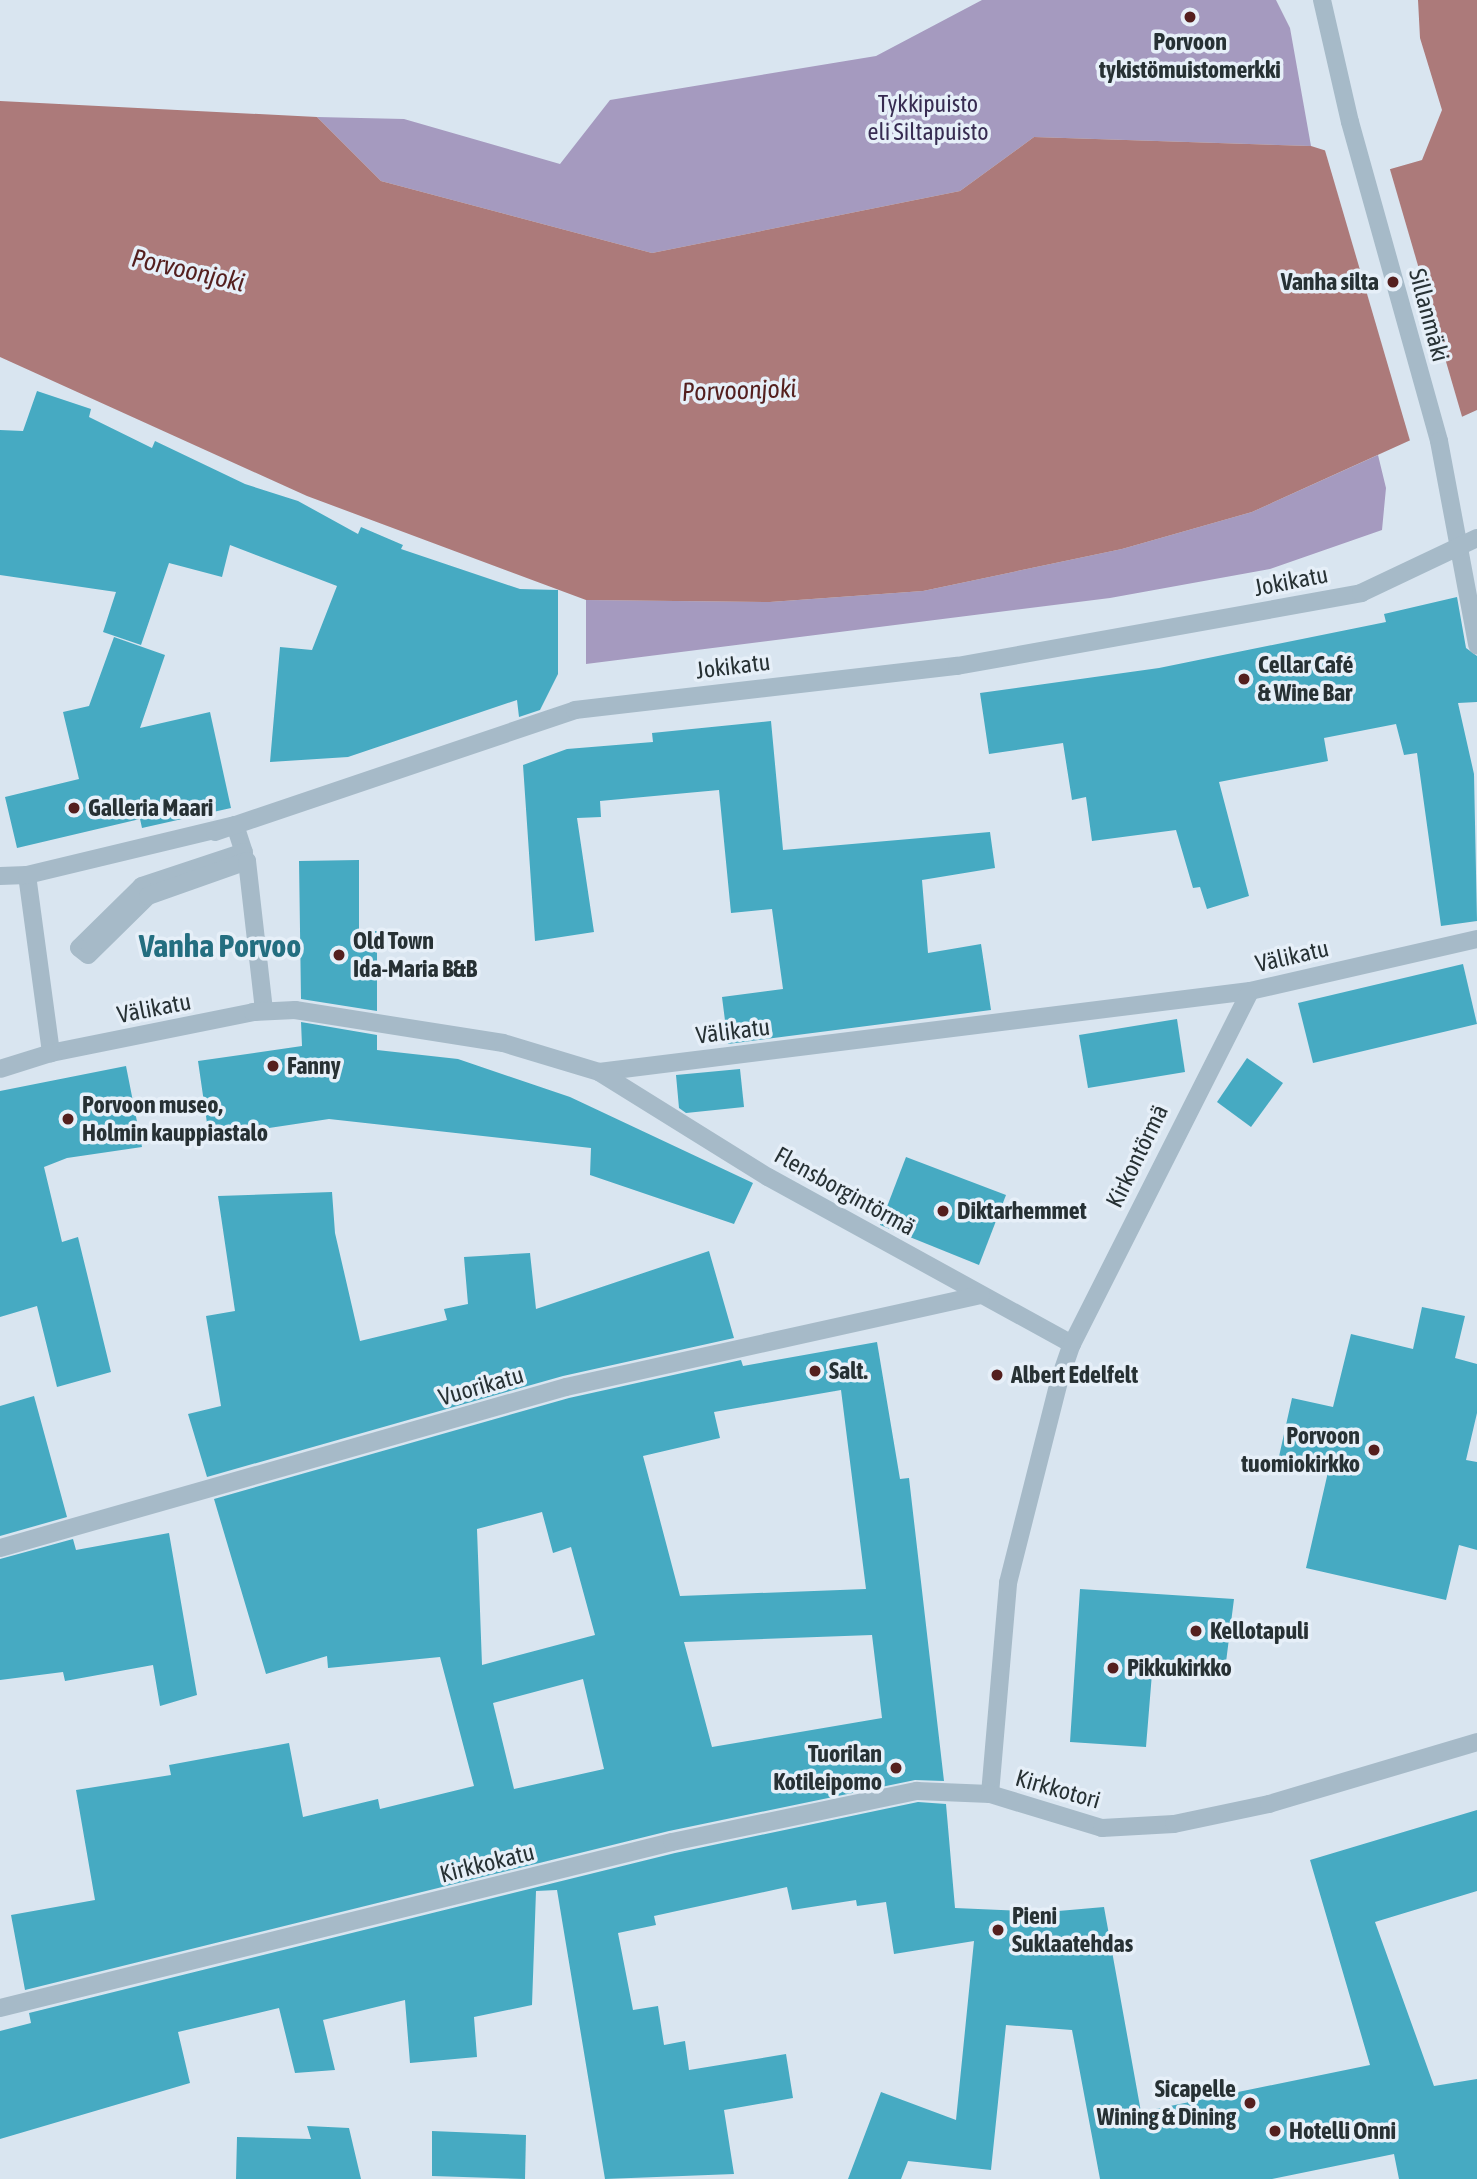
<!DOCTYPE html>
<html>
<head>
<meta charset="utf-8">
<style>
  body { margin:0 }
  #map { position:relative; width:1477px; height:2179px; overflow:hidden; background:#d9e5f0; font-family:"Asap Condensed",sans-serif }
  div>[style] { position:absolute }
  .green>* { inset:0; background:#a59abf }
  .water>* { inset:0; background:#ac7a7a }
  .pier>* { inset:0; background:#d9e5f0 }
  .building>* { inset:0; background:#46aac2 }
  .pedestrian>* { height:18px; margin:-9px; padding:0 9px; transform-origin:9px; border-radius:9px; background:#a6bac8 }
  .minor>* { height:18px; margin:-9px; padding:0 9px; transform-origin:9px; border-radius:9px; background:#a6bac8 }
  .tertiary>* { height:18px; margin:-9px; padding:0 9px; transform-origin:9px; border-radius:9px; background:#a6bac8 }
  .dots>* { width:19px; height:19px; translate:-50% -50%; box-sizing:border-box; border:4px solid #e6eff8; border-radius:50% }
  span { translate:-50% -50%; white-space:nowrap; text-align:center; line-height:1.15; -webkit-text-stroke:7px #e6eff8; paint-order:stroke }
  .poi-label { font-size:24px; color:#273134; font-weight:700 }
  .right { translate:-100% -50%; text-align:right }
  .left { translate:0 -50%; text-align:left }
  .park-label { font-size:24px; color:#372b51 }
  .street-label { font-size:24px; color:#273134 }
  .water-label { font-size:26px; color:#541f1e; font-style:italic }
  .district-label { font-size:32px; color:#236e80; font-weight:700 }
</style>
</head>
<body>
<div id="map">
  <div class="green">
    <div style="clip-path:polygon(982px 0,1276px 0,1290px 28px,1311px 146px,1034px 137px,960px 191px,652px 253px,381px 181px,317px 117px,404px 119px,560px 164px,610px 100px,876px 56px)"></div>
    <div style="clip-path:polygon(1378px 455px,1386px 488px,1382px 530px,1270px 569px,1110px 598px,586px 664px,586px 600px,770px 602px,923px 591px,1122px 549px,1252px 512px)"></div>
  </div>
  <div class="water">
    <div style="clip-path:polygon(1418px 0,1477px 0,1477px 410px,1252px 512px,1122px 549px,923px 591px,770px 602px,586px 600px,307px 496px,0 357px,0 101px,317px 117px,381px 181px,652px 253px,960px 191px,1034px 137px,1311px 146px,1387px 170px,1422px 160px,1442px 110px,1420px 38px)"></div>
  </div>
  <div class="pier">
    <div style="clip-path:polygon(1324px 147px,1389px 166px,1463px 420px,1411px 444px)"></div>
  </div>
  <div class="building">
    <div style="clip-path:polygon(37px 391px,91px 409px,89px 417px,152px 448px,155px 441px,245px 484px,298px 501px,358px 534px,361px 527px,403px 545px,401px 549px,520px 589px,558px 590px,558px 674px,540px 710px,519px 717px,517px 700px,348px 757px,270px 762px,280px 647px,312px 650px,337px 586px,230px 545px,222px 577px,169px 563px,141px 645px,103px 632px,116px 592px,0 575px,0 430px,23px 431px)"></div>
    <div style="clip-path:polygon(1457px 597px,1466px 648px,1477px 656px,1477px 702px,1458px 703px,1474px 774px,1477px 921px,1441px 926px,1417px 753px,1404px 755px,1396px 724px,1324px 738px,1328px 761px,1219px 782px,1249px 896px,1207px 909px,1200px 887px,1193px 888px,1176px 830px,1092px 841px,1086px 797px,1072px 800px,1063px 743px,989px 754px,980px 693px,1159px 668px,1386px 622px,1384px 614px)"></div>
    <div style="clip-path:polygon(114px 637px,165px 655px,140px 728px,210px 712px,231px 808px,142px 828px,140px 819px,17px 848px,5px 797px,79px 779px,63px 712px,89px 706px)"></div>
    <div style="clip-path:polygon(771px 721px,783px 850px,990px 832px,995px 868px,922px 880px,928px 953px,981px 944px,991px 1010px,728px 1044px,722px 997px,783px 989px,772px 909px,731px 913px,719px 790px,600px 801px,601px 817px,577px 818px,594px 932px,535px 941px,523px 765px,567px 749px,653px 742px,652px 733px)"></div>
    <div style="clip-path:polygon(359px 860px,359px 931px,377px 931px,377px 1011px,301px 999px,299px 861px)"></div>
    <div style="clip-path:polygon(1463px 964px,1477px 1024px,1313px 1063px,1298px 1003px)"></div>
    <div style="clip-path:polygon(1177px 1019px,1185px 1072px,1088px 1088px,1079px 1035px)"></div>
    <div style="clip-path:polygon(301px 1022px,377px 1035px,377px 1050px,458px 1059px,570px 1097px,753px 1183px,734px 1224px,590px 1175px,591px 1148px,329px 1119px,209px 1137px,198px 1061px,302px 1046px)"></div>
    <div style="clip-path:polygon(1247px 1058px,1283px 1083px,1251px 1127px,1217px 1102px)"></div>
    <div style="clip-path:polygon(126px 1066px,142px 1147px,67px 1158px,44px 1167px,62px 1242px,78px 1237px,111px 1372px,57px 1387px,37px 1306px,0 1317px,0 1091px)"></div>
    <div style="clip-path:polygon(740px 1069px,744px 1107px,686px 1113px,679px 1108px,676px 1075px)"></div>
    <div style="clip-path:polygon(906px 1157px,1006px 1195px,979px 1265px,880px 1225px)"></div>
    <div style="clip-path:polygon(332px 1192px,335px 1233px,360px 1341px,447px 1320px,444px 1309px,468px 1304px,464px 1257px,530px 1253px,536px 1309px,709px 1251px,734px 1338px,563px 1376px,207px 1477px,188px 1414px,221px 1406px,206px 1316px,235px 1311px,218px 1196px)"></div>
    <div style="clip-path:polygon(1422px 1307px,1465px 1316px,1455px 1358px,1477px 1364px,1477px 1413px,1466px 1460px,1477px 1462px,1477px 1550px,1459px 1545px,1446px 1600px,1306px 1568px,1328px 1472px,1278px 1461px,1292px 1398px,1333px 1407px,1351px 1334px,1413px 1349px)"></div>
    <div style="clip-path:polygon(evenodd,877px 1342px,900px 1479px,909px 1478px,944px 1781px,915px 1780px,669px 1831px,25px 1990px,11px 1915px,95px 1900px,76px 1790px,171px 1775px,169px 1765px,289px 1743px,303px 1817px,378px 1799px,380px 1809px,474px 1786px,440px 1657px,328px 1668px,327px 1656px,266px 1674px,214px 1499px,569px 1398px,741px 1360px,743px 1366px,877px 1342px,841px 1390px,866px 1589px,680px 1596px,643px 1456px,720px 1438px,714px 1412px,841px 1390px,877px 1342px,542px 1512px,553px 1553px,571px 1547px,595px 1635px,482px 1665px,477px 1529px,542px 1512px,877px 1342px,872px 1635px,882px 1718px,712px 1747px,684px 1642px,872px 1635px,877px 1342px,583px 1679px,604px 1769px,514px 1789px,493px 1703px,583px 1679px)"></div>
    <div style="clip-path:polygon(34px 1396px,67px 1517px,0 1536px,0 1406px)"></div>
    <div style="clip-path:polygon(169px 1533px,197px 1695px,160px 1706px,153px 1665px,65px 1681px,63px 1672px,0 1680px,0 1559px,73px 1539px,76px 1550px)"></div>
    <div style="clip-path:polygon(1080px 1589px,1234px 1599px,1225px 1670px,1153px 1661px,1146px 1747px,1070px 1742px)"></div>
    <div style="clip-path:polygon(918px 1802px,946px 1804px,955px 1908px,1047px 1912px,1104px 1907px,1141px 2112px,1370px 2065px,1310px 1860px,1477px 1810px,1477px 1891px,1375px 1922px,1434px 2086px,1477px 2079px,1477px 2179px,1399px 2179px,1394px 2154px,1272px 2179px,1100px 2179px,1072px 2030px,1006px 2025px,991px 2170px,908px 2161px,901px 2179px,848px 2179px,881px 2092px,956px 2120px,974px 1941px,894px 1954px,886px 1902px,857px 1906px,856px 1900px,792px 1910px,787px 1887px,654px 1916px,656px 1925px,618px 1933px,633px 2010px,658px 2006px,664px 2045px,685px 2041px,689px 2070px,786px 2054px,793px 2098px,724px 2110px,734px 2174px,605px 2179px,557px 1890px,536px 1891px,532px 2005px,474px 2017px,477px 2057px,410px 2063px,405px 2000px,323px 2020px,335px 2070px,295px 2073px,279px 2008px,178px 2032px,190px 2083px,0 2139px,0 2031px,31px 2023px,29px 2013px,675px 1853px)"></div>
    <div style="clip-path:polygon(307px 2126px,349px 2128px,361px 2179px,236px 2179px,237px 2137px,311px 2139px)"></div>
    <div style="clip-path:polygon(432px 2131px,526px 2135px,525px 2179px,432px 2176px)"></div>
  </div>
  <div class="pedestrian">
    <div style="left:27px;top:875px;width:180px;rotate:82.3deg"></div>
    <div style="left:0;top:876px;width:27px;rotate:-2deg"></div>
    <div style="left:27px;top:875px;width:214px;rotate:-13.5deg"></div>
    <div style="left:235px;top:825px;width:28px;rotate:72deg"></div>
    <div style="left:244px;top:852px;width:108px;rotate:161.6deg"></div>
    <div style="left:142px;top:886px;width:88px;rotate:135.5deg"></div>
    <div style="left:79px;top:948px;width:11px;rotate:38deg"></div>
    <div style="left:88px;top:955px;width:84px;rotate:-44.5deg"></div>
    <div style="left:148px;top:896px;width:105px;rotate:-19.5deg"></div>
    <div style="left:247px;top:861px;width:150px;rotate:83.5deg"></div>
    <div style="left:264px;top:1010px;width:217px;rotate:168.6deg"></div>
    <div style="left:51px;top:1053px;width:53px;rotate:162.6deg"></div>
    <div style="left:253px;top:1012px;width:42px;rotate:-2.7deg"></div>
    <div style="left:295px;top:1010px;width:211px;rotate:9deg"></div>
  </div>
  <div class="minor">
    <div style="left:1322px;top:0;width:125px;rotate:77.1deg"></div>
    <div style="left:1350px;top:122px;width:331px;rotate:74.4deg"></div>
    <div style="left:1439px;top:441px;width:208px;rotate:79.4deg"></div>
    <div style="left:215px;top:832px;width:380px;rotate:-18.7deg"></div>
    <div style="left:575px;top:710px;width:385px;rotate:-6.6deg"></div>
    <div style="left:957px;top:666px;width:411px;rotate:-10.2deg"></div>
    <div style="left:1361px;top:593px;width:128px;rotate:-25.4deg"></div>
    <div style="left:503px;top:1043px;width:100px;rotate:16.8deg"></div>
    <div style="left:599px;top:1072px;width:656px;rotate:-7.09deg"></div>
    <div style="left:1250px;top:991px;width:233px;rotate:-12.9deg"></div>
    <div style="left:599px;top:1072px;width:199px;rotate:31.9deg"></div>
    <div style="left:768px;top:1177px;width:347px;rotate:28.8deg"></div>
    <div style="left:0;top:1548px;width:588px;rotate:-15.88deg"></div>
    <div style="left:566px;top:1387px;width:425px;rotate:-12.5deg"></div>
    <div style="left:0;top:2008px;width:692px;rotate:-13.88deg"></div>
    <div style="left:672px;top:1842px;width:250px;rotate:-11.8deg"></div>
    <div style="left:917px;top:1791px;width:73px;rotate:2.4deg"></div>
    <div style="left:990px;top:1794px;width:212px;rotate:-85.1deg"></div>
    <div style="left:1008px;top:1583px;width:208px;rotate:-75.8deg"></div>
    <div style="left:1059px;top:1381px;width:39px;rotate:-71deg"></div>
    <div style="left:1072px;top:1344px;width:395px;rotate:-63.2deg"></div>
  </div>
  <div class="tertiary">
    <div style="left:990px;top:1794px;width:117px;rotate:16.9deg"></div>
    <div style="left:1102px;top:1828px;width:72px;rotate:-3.2deg"></div>
    <div style="left:1174px;top:1824px;width:97px;rotate:-11.9deg"></div>
    <div style="left:1269px;top:1804px;width:217px;rotate:-16.6deg"></div>
  </div>
  <div class="dots">
    <div style="left:1190px;top:17px;background:#541f1e"></div>
    <div style="left:1393px;top:282px;background:#541f1e"></div>
    <div style="left:1244px;top:679px;background:#541f1e"></div>
    <div style="left:74px;top:808px;background:#541f1e"></div>
    <div style="left:339px;top:955px;background:#541f1e"></div>
    <div style="left:273px;top:1066px;background:#541f1e"></div>
    <div style="left:68px;top:1119px;background:#541f1e"></div>
    <div style="left:943px;top:1211px;background:#541f1e"></div>
    <div style="left:815px;top:1371px;background:#541f1e"></div>
    <div style="left:997px;top:1375px;background:#541f1e"></div>
    <div style="left:1374px;top:1450px;background:#541f1e"></div>
    <div style="left:1196px;top:1631px;background:#541f1e"></div>
    <div style="left:1113px;top:1668px;background:#541f1e"></div>
    <div style="left:896px;top:1768px;background:#541f1e"></div>
    <div style="left:998px;top:1930px;background:#541f1e"></div>
    <div style="left:1250px;top:2103px;background:#541f1e"></div>
    <div style="left:1275px;top:2131px;background:#541f1e"></div>
  </div>
  <div class="poi-label">
    <span style="left:1190px;top:56px">Porvoon<br>tykistömuistomerkki</span>
    <span class="right" style="left:1379px;top:282px">Vanha silta</span>
    <span class="left" style="left:1258px;top:679px">Cellar Café<br>&amp; Wine Bar</span>
    <span class="left" style="left:88px;top:808px">Galleria Maari</span>
    <span class="left" style="left:353px;top:955px">Old Town<br>Ida-Maria B&amp;B</span>
    <span class="left" style="left:287px;top:1066px">Fanny</span>
    <span class="left" style="left:82px;top:1119px">Porvoon museo,<br>Holmin kauppiastalo</span>
    <span class="left" style="left:957px;top:1211px">Diktarhemmet</span>
    <span class="left" style="left:829px;top:1371px">Salt.</span>
    <span class="left" style="left:1011px;top:1375px">Albert Edelfelt</span>
    <span class="right" style="left:1360px;top:1450px">Porvoon<br>tuomiokirkko</span>
    <span class="left" style="left:1210px;top:1631px">Kellotapuli</span>
    <span class="left" style="left:1127px;top:1668px">Pikkukirkko</span>
    <span class="right" style="left:882px;top:1768px">Tuorilan<br>Kotileipomo</span>
    <span class="left" style="left:1012px;top:1930px">Pieni<br>Suklaatehdas</span>
    <span class="right" style="left:1236px;top:2103px">Sicapelle<br>Wining &amp; Dining</span>
    <span class="left" style="left:1289px;top:2131px">Hotelli Onni</span>
  </div>
  <div class="park-label">
    <span style="left:928px;top:118px">Tykkipuisto<br>eli Siltapuisto</span>
  </div>
  <div class="street-label">
    <span style="left:1429px;top:315px;rotate:75deg">Sillanmäki</span>
    <span style="left:1291px;top:581px;rotate:-11deg">Jokikatu</span>
    <span style="left:733px;top:666px;rotate:-7deg">Jokikatu</span>
    <span style="left:1292px;top:956px;rotate:-13deg">Välikatu</span>
    <span style="left:154px;top:1008px;rotate:-11deg">Välikatu</span>
    <span style="left:733px;top:1031px;rotate:-7deg">Välikatu</span>
    <span style="left:1137px;top:1156px;rotate:-64deg">Kirkontörmä</span>
    <span style="left:845px;top:1191px;rotate:29deg">Flensborgintörmä</span>
    <span style="left:481px;top:1386px;rotate:-16deg">Vuorikatu</span>
    <span style="left:1058px;top:1789px;rotate:16deg">Kirkkotori</span>
    <span style="left:487px;top:1863px;rotate:-14deg">Kirkkokatu</span>
  </div>
  <div class="water-label">
    <span style="left:188px;top:271px;rotate:13deg">Porvoonjoki</span>
    <span style="left:739px;top:391px;rotate:-2deg">Porvoonjoki</span>
  </div>
  <div class="district-label">
    <span style="left:220px;top:946px">Vanha Porvoo</span>
  </div>
</div>
</body>
</html>
